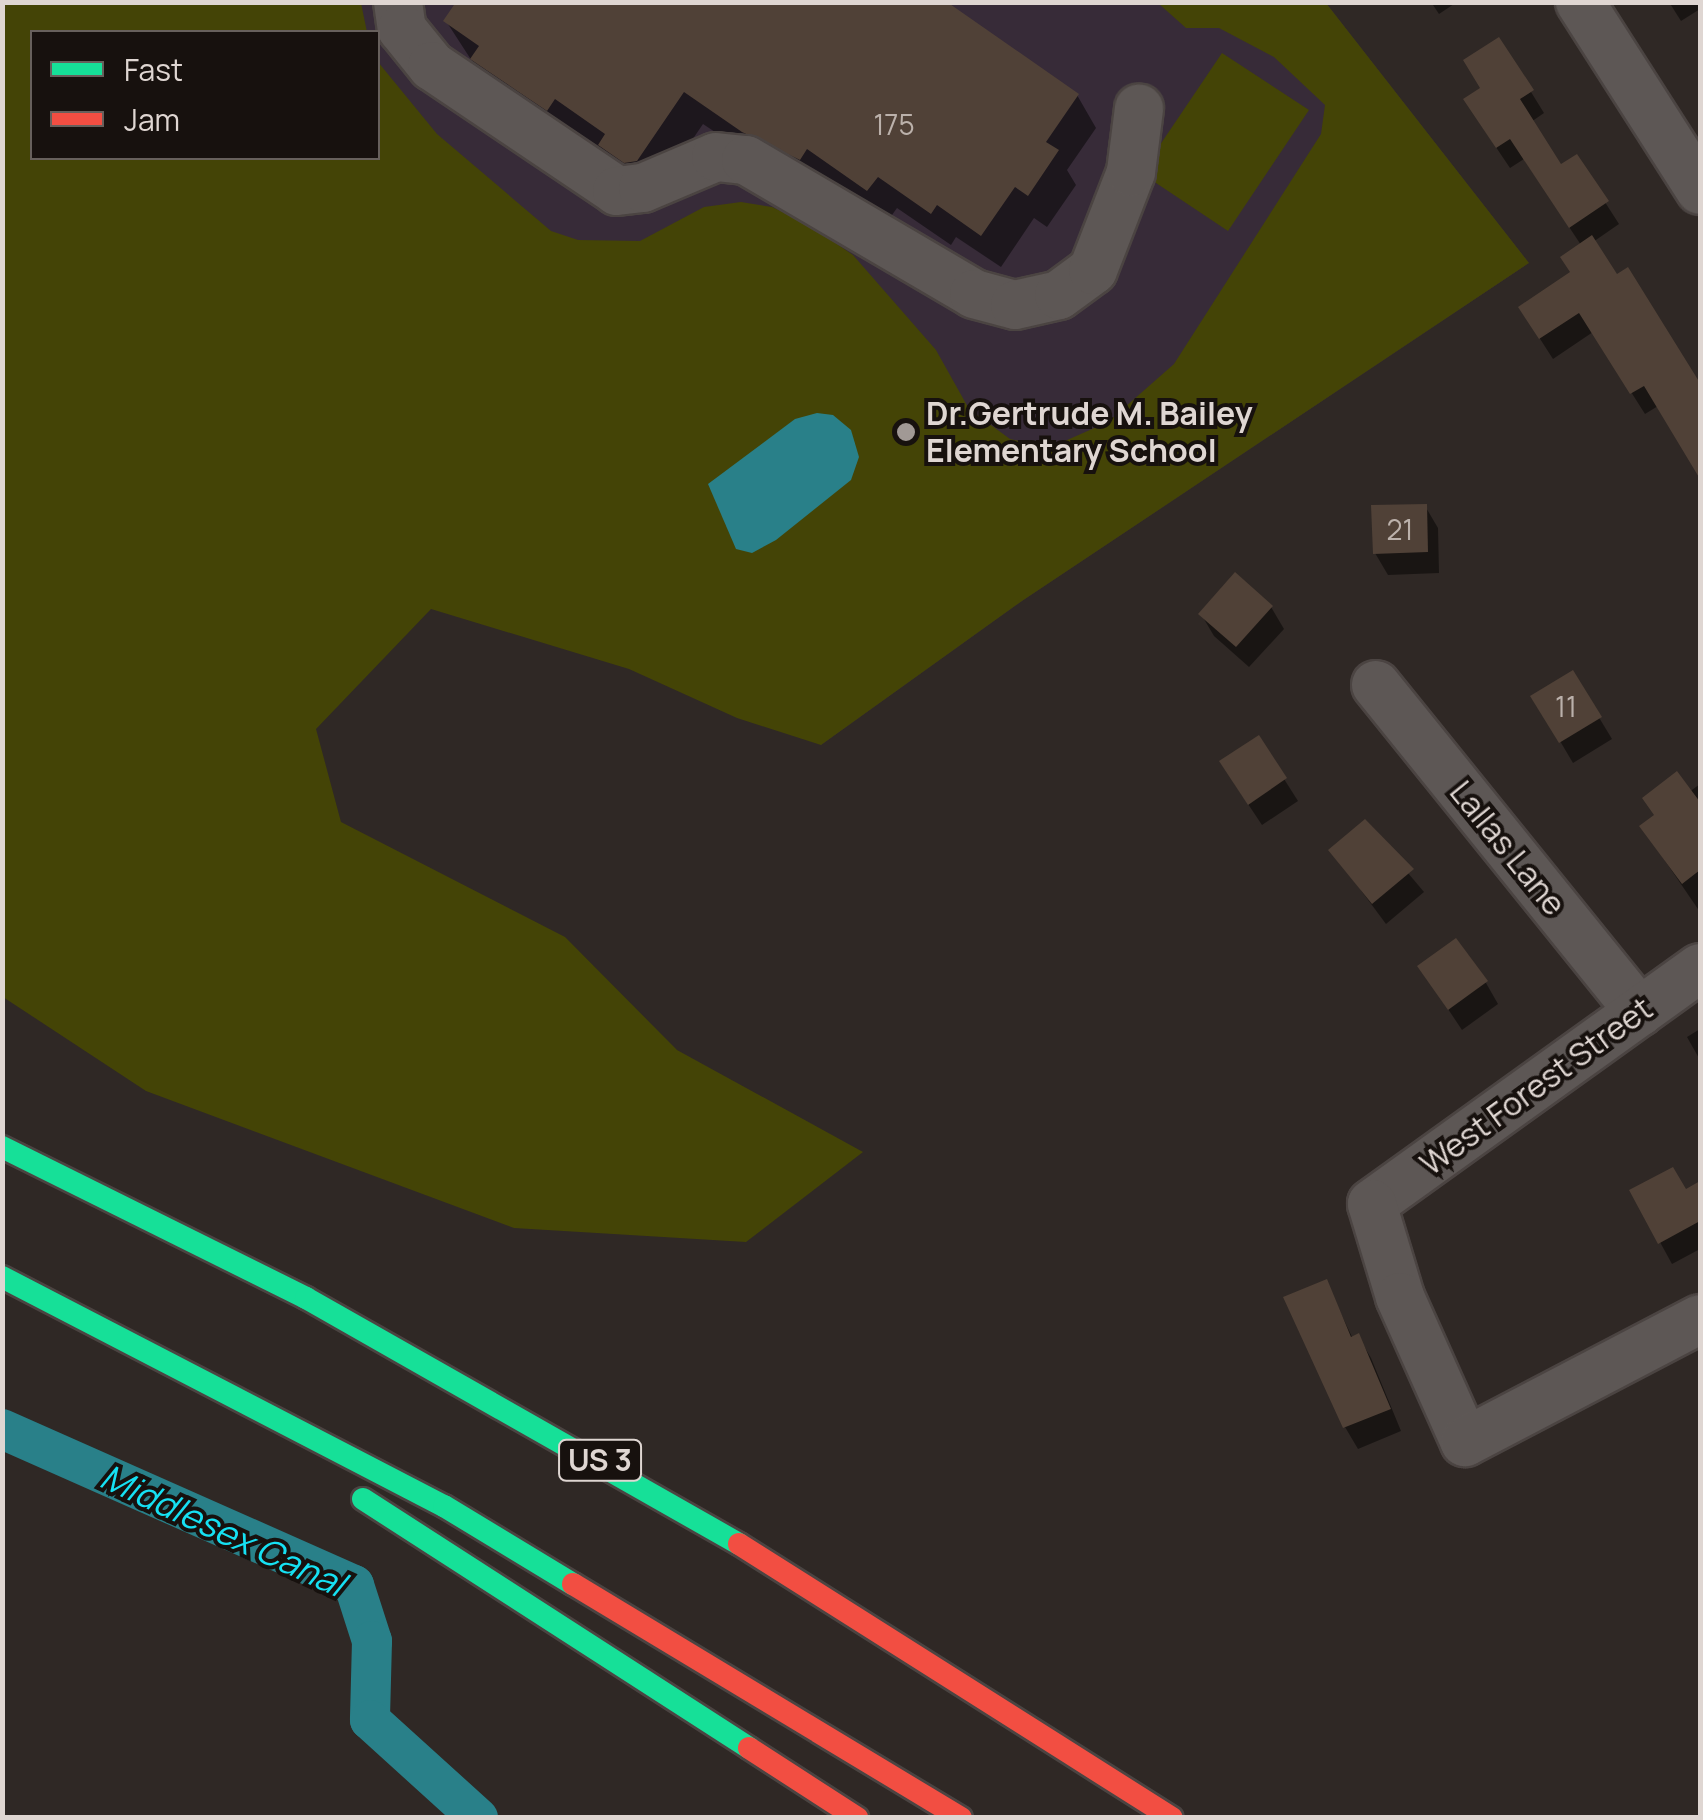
<!DOCTYPE html>
<html>
<head>
<meta charset="utf-8">
<style>
  body { margin:0 }
  #map { position:relative; width:1703px; height:1820px; overflow:hidden; background:#2f2825; font-family:Manrope,sans-serif }
  div>[style] { position:absolute }
  .education>* { inset:0; background:#372b38 }
  .green>* { inset:0; background:#444406 }
  .water>* { inset:0; background:#298089 }
  .shadow>* { inset:0; background:#0007 }
  .canal>* { height:40px; margin:-20px; padding:0 20px; transform-origin:20px; border-radius:20px; background:#298089 }
  .building>* { inset:0; background:#504137 }
  .roads { filter:drop-shadow(2px 0 #4b4442) drop-shadow(-2px 0 #4b4442) drop-shadow(0 2px #4b4442) drop-shadow(0 -2px #4b4442) }
  .street>* { height:48px; margin:-24px; padding:0 24px; transform-origin:24px; border-radius:24px; background:#5d5755 }
  .fast>* { height:22px; margin:-11px; padding:0 11px; transform-origin:11px; border-radius:11px; background:#16e098 }
  .jam>* { height:22px; margin:-11px; padding:0 11px; transform-origin:11px; border-radius:11px; background:#f24e42 }
  .dots>* { width:28px; height:28px; translate:-50% -50%; box-sizing:border-box; border:5px solid #17110e; border-radius:50% }
  span { translate:-50% -50%; white-space:nowrap; text-align:center; line-height:1.15; -webkit-text-stroke:8px #17110e; paint-order:stroke }
  .number-label { font-size:28px; color:#bbb1ab }
  .number-label span { -webkit-text-stroke-width:0 }
  .shield-label span { padding:2px 8px; background:#17110e; border:2px solid; border-radius:8px; -webkit-text-stroke-width:0 }
  .shield-label { font-size:30px; color:#dfd6d2; font-weight:700 }
  .poi-label { font-size:32px; color:#dfd6d2; font-weight:700 }
  .left { translate:0 -50%; text-align:left }
  .street-label { font-size:32px; color:#dfd6d2 }
  .water-label { font-size:35px; color:#16e0f2; font-style:italic }
  .frame { position:absolute; inset:0; border:5px solid #dfd6d2; pointer-events:none }
  .legend { position:absolute; left:30px; top:30px; width:350px; height:130px; box-sizing:border-box; background:#17110e; border:2px solid #67605c; margin:0; padding:12px 18px; list-style:none; font-size:30px; color:#dfd6d2 }
  .legend li { display:flex; align-items:center; gap:20px; height:50px }
  .legend b { width:50px; border:2px solid #67605c }
</style>
</head>
<body>
<div id="map">
  <div class="education">
    <div style="clip-path:polygon(235px 3px,1326px 3px,1529px 263px,1022px 601px,821px 745px,378px 158px,378px 32px,256px 32px)"></div>
  </div>
  <div class="green">
    <div style="clip-path:polygon(2px 3px,361px 3px,367px 32px,32px 32px,32px 158px,378px 158px,378px 62px,437px 134px,551px 231px,578px 240px,640px 241px,704px 207px,741px 202px,772px 207px,806px 223px,853px 255px,936px 350px,969px 409px,1010px 439px,1049px 448px,1108px 422px,1174px 364px,1321px 134px,1325px 105px,1274px 57px,1219px 28px,1186px 28px,1158px 3px,1326px 3px,1529px 263px,1022px 601px,821px 745px,737px 718px,629px 669px,431px 609px,316px 729px,341px 822px,565px 937px,677px 1050px,863px 1152px,746px 1242px,514px 1228px,146px 1091px,3px 997px)"></div>
    <div style="clip-path:polygon(1222px 53px,1309px 110px,1228px 231px,1141px 173px)"></div>
  </div>
  <div class="water">
    <div style="clip-path:polygon(817px 413px,833px 415px,851px 430px,859px 457px,851px 480px,776px 540px,752px 553px,736px 549px,708px 484px,795px 419px)"></div>
  </div>
  <div class="shadow">
    <div style="clip-path:polygon(1431px 2px,1457px 2px,1439px 14px)"></div>
    <div style="clip-path:polygon(1669px 2px,1700px 2px,1700px 9px,1681px 21px)"></div>
    <div style="clip-path:polygon(446px 21px,1077px 95px,1096px 128px,1067px 170px,1076px 185px,1047px 227px,1034px 218px,1001px 267px,956px 237px,951px 245px,897px 208px,887px 222px,763px 164px,703px 124px,656px 193px,620px 178px,604px 151px,574px 130px,566px 142px,492px 92px)"></div>
    <div style="clip-path:polygon(1531px 92px,1544px 113px,1531px 122px,1560px 168px,1576px 157px,1619px 224px,1593px 242px,1616px 277px,1627px 271px,1700px 391px,1700px 476px,1658px 406px,1645px 414px,1593px 332px,1553px 359px,1533px 328px,1573px 274px,1581px 245px,1524px 159px,1510px 168px,1479px 122px)"></div>
    <div style="clip-path:polygon(1425px 506px,1438px 528px,1439px 573px,1388px 575px,1375px 553px)"></div>
    <div style="clip-path:polygon(1271px 607px,1284px 629px,1249px 667px,1214px 636px,1201px 614px)"></div>
    <div style="clip-path:polygon(1572px 673px,1612px 739px,1573px 763px,1534px 697px)"></div>
    <div style="clip-path:polygon(1258px 738px,1298px 801px,1262px 825px,1234px 783px)"></div>
    <div style="clip-path:polygon(1700px 784px,1700px 912px,1642px 827px)"></div>
    <div style="clip-path:polygon(1365px 822px,1424px 892px,1386px 924px,1331px 850px)"></div>
    <div style="clip-path:polygon(1420px 967px,1486px 983px,1498px 1004px,1462px 1030px)"></div>
    <div style="clip-path:polygon(1700px 1029px,1700px 1060px,1687px 1037px)"></div>
    <div style="clip-path:polygon(1672px 1170px,1700px 1221px,1700px 1249px,1672px 1264px,1632px 1191px)"></div>
    <div style="clip-path:polygon(1326px 1282px,1353px 1339px,1358px 1336px,1371px 1358px,1401px 1431px,1358px 1449px,1345px 1427px)"></div>
  </div>
  <div class="canal">
    <div style="left:2px;top:1429px;width:385px;rotate:23.9deg"></div>
    <div style="left:354px;top:1585px;width:59px;rotate:72.2deg"></div>
    <div style="left:372px;top:1641px;width:79px;rotate:91.5deg"></div>
    <div style="left:370px;top:1720px;width:146px;rotate:42.2deg"></div>
  </div>
  <div class="building">
    <div style="clip-path:polygon(456px 2px,947px 2px,1079px 94px,1046px 142px,1059px 150px,1028px 196px,1015px 187px,981px 236px,937px 205px,931px 214px,878px 177px,867px 191px,807px 149px,800px 160px,742px 132px,684px 92px,637px 161px,624px 163px,598px 145px,605px 134px,555px 99px,547px 111px,470px 59px,479px 46px,443px 21px)"></div>
    <div style="clip-path:polygon(1499px 37px,1534px 90px,1520px 99px,1561px 164px,1577px 154px,1609px 201px,1569px 228px,1510px 139px,1496px 148px,1463px 99px,1480px 88px,1463px 60px)"></div>
    <div style="clip-path:polygon(1592px 235px,1617px 274px,1628px 267px,1700px 383px,1700px 479px,1644px 386px,1630px 394px,1579px 313px,1539px 339px,1518px 307px,1570px 272px,1560px 257px)"></div>
    <div style="clip-path:polygon(1427px 504px,1428px 552px,1373px 554px,1371px 505px)"></div>
    <div style="clip-path:polygon(1235px 572px,1273px 606px,1236px 647px,1198px 614px)"></div>
    <div style="clip-path:polygon(1573px 670px,1602px 717px,1559px 743px,1530px 696px)"></div>
    <div style="clip-path:polygon(1259px 735px,1287px 778px,1248px 805px,1219px 761px)"></div>
    <div style="clip-path:polygon(1677px 771px,1700px 802px,1700px 870px,1682px 884px,1639px 826px,1654px 815px,1642px 798px)"></div>
    <div style="clip-path:polygon(1365px 819px,1414px 869px,1372px 904px,1328px 850px)"></div>
    <div style="clip-path:polygon(1456px 938px,1488px 981px,1448px 1010px,1417px 966px)"></div>
    <div style="clip-path:polygon(1673px 1167px,1686px 1189px,1700px 1181px,1700px 1221px,1658px 1244px,1629px 1190px)"></div>
    <div style="clip-path:polygon(1327px 1279px,1351px 1337px,1359px 1333px,1391px 1409px,1343px 1428px,1283px 1297px)"></div>
  </div>
  <div class="roads">
    <div class="street">
      <div style="left:398px;top:2px;width:27px;rotate:82deg"></div>
      <div style="left:402px;top:29px;width:48px;rotate:51deg"></div>
      <div style="left:432px;top:66px;width:223px;rotate:34deg"></div>
      <div style="left:617px;top:191px;width:26px;rotate:-7deg"></div>
      <div style="left:643px;top:188px;width:79px;rotate:-23deg"></div>
      <div style="left:716px;top:157px;width:30px;rotate:6deg"></div>
      <div style="left:746px;top:160px;width:264px;rotate:30.4deg"></div>
      <div style="left:974px;top:294px;width:42px;rotate:15deg"></div>
      <div style="left:1015px;top:305px;width:45px;rotate:-12.8deg"></div>
      <div style="left:1059px;top:295px;width:42px;rotate:-36.3deg"></div>
      <div style="left:1093px;top:270px;width:105px;rotate:-68.8deg"></div>
      <div style="left:1131px;top:172px;width:64px;rotate:-82.8deg"></div>
      <div style="left:1580px;top:2px;width:223px;rotate:57.4deg"></div>
      <div style="left:1376px;top:685px;width:420px;rotate:51.1deg"></div>
      <div style="left:1700px;top:968px;width:404px;rotate:144.3deg"></div>
      <div style="left:1372px;top:1204px;width:97px;rotate:73.2deg"></div>
      <div style="left:1400px;top:1297px;width:159px;rotate:65.9deg"></div>
      <div style="left:1465px;top:1442px;width:265px;rotate:-27.6deg"></div>
    </div>
    <div class="fast">
      <div style="left:2px;top:1147px;width:339px;rotate:26.4deg"></div>
      <div style="left:306px;top:1298px;width:498px;rotate:29.6deg"></div>
      <div style="left:2px;top:1277px;width:498px;rotate:27.4deg"></div>
      <div style="left:444px;top:1506px;width:151px;rotate:31.2deg"></div>
      <div style="left:363px;top:1499px;width:459px;rotate:32.8deg"></div>
    </div>
    <div class="jam">
      <div style="left:739px;top:1544px;width:512px;rotate:32.33deg"></div>
      <div style="left:573px;top:1584px;width:453px;rotate:31.1deg"></div>
      <div style="left:749px;top:1748px;width:129px;rotate:32.9deg"></div>
    </div>
  </div>
  <div class="dots">
    <div style="left:906px;top:432px;background:#a19995"></div>
  </div>
  <div class="number-label">
    <span style="left:894px;top:124px">175</span>
    <span style="left:1400px;top:529px">21</span>
    <span style="left:1566px;top:706px">11</span>
  </div>
  <div class="shield-label">
    <span style="left:600px;top:1460px">US 3</span>
  </div>
  <div class="poi-label">
    <span class="left" style="left:926px;top:432px">Dr.Gertrude M. Bailey<br>Elementary School</span>
  </div>
  <div class="street-label">
    <span style="left:1508px;top:848px;rotate:51deg">Lallas Lane</span>
    <span style="left:1536px;top:1086px;rotate:-36deg">West Forest Street</span>
  </div>
  <div class="water-label">
    <span style="left:223px;top:1530px;rotate:25deg">Middlesex Canal</span>
  </div>
  <div class="frame"></div>
  <ul class="legend">
  <li><b style="height:12px;background:#16e098"></b>Fast</li>
  <li><b style="height:12px;background:#f24e42"></b>Jam</li>
  </ul>
</div>
</body>
</html>
